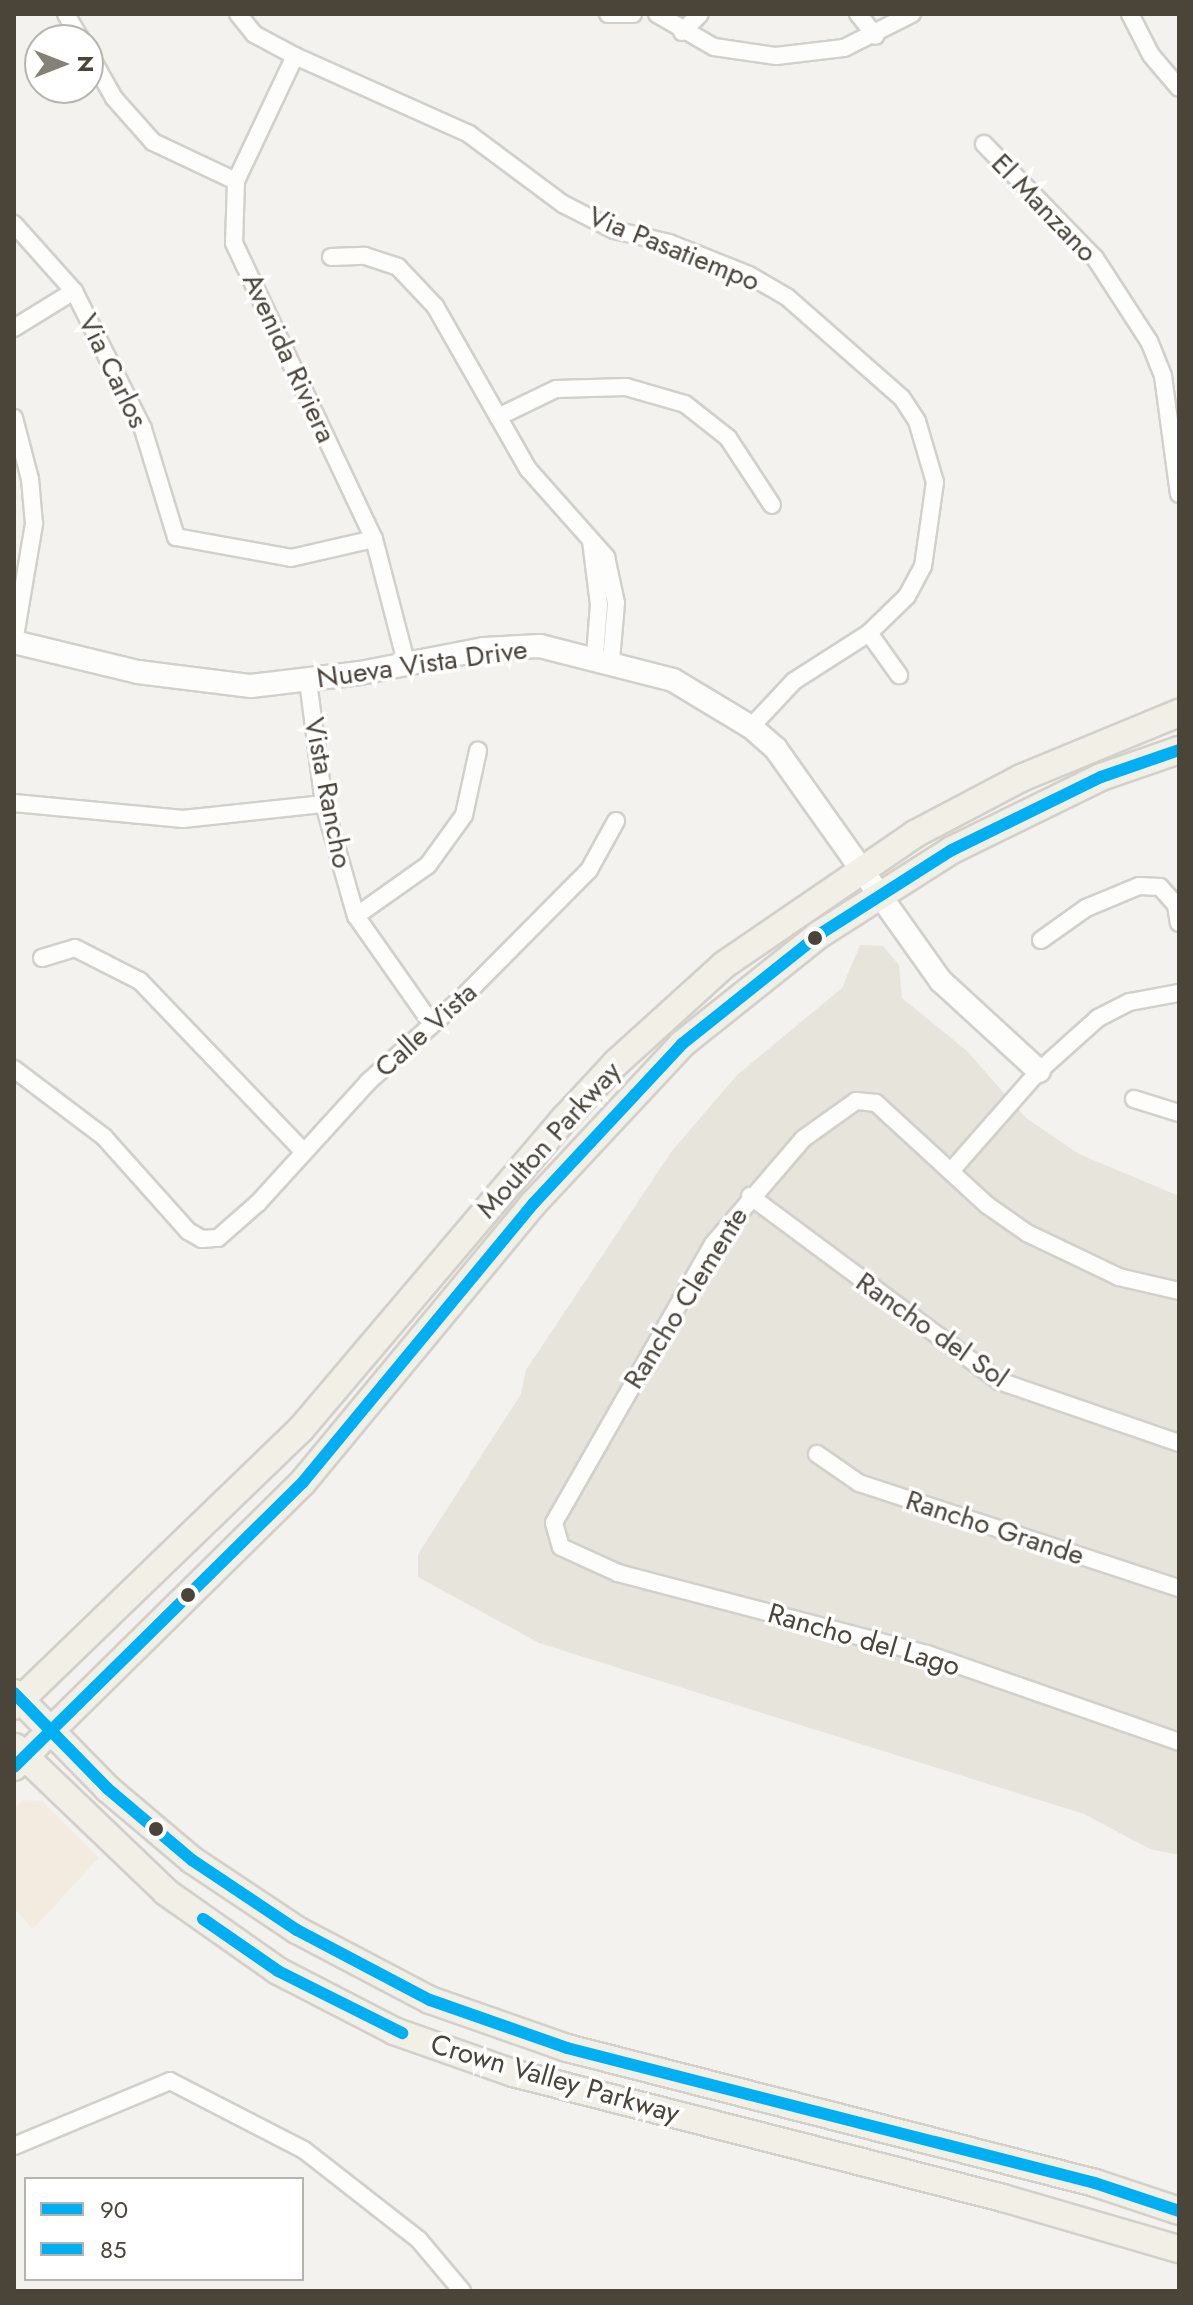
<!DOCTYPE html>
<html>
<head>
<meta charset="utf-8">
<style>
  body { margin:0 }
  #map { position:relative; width:1193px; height:2305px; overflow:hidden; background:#f4f2ee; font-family:Jost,sans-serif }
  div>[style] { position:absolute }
  .residential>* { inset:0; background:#e7e4dc }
  .commercial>* { inset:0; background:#f3ebdf }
  .roads { filter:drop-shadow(2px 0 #d2d0cb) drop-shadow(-2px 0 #d2d0cb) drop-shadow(0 2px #d2d0cb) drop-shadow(0 -2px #d2d0cb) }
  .minor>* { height:16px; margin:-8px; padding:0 8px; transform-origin:8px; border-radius:8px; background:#fdfdfc }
  .tertiary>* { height:22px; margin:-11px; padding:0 11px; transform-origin:11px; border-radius:11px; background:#fdfdfc }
  .primary>* { height:26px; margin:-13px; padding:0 13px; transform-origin:13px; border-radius:13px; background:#f2efe6 }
  .bus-1>* { height:12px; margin:-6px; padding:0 6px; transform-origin:6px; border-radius:6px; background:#00aff2 }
  .bus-2>* { height:12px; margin:-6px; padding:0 6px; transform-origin:6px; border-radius:6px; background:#00aff2 }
  .dots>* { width:22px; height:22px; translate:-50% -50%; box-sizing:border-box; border:4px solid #fff; border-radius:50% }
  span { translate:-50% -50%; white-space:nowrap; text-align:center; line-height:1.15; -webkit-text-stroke:7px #fff; paint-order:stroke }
  .street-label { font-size:28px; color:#4b4439 }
  .frame { position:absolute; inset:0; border:16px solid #4b4439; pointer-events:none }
  .legend { position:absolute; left:24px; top:2177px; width:280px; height:104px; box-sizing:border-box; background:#fff; border:2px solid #b7b4b0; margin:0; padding:10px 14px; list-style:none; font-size:24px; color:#4b4439 }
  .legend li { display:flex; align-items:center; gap:16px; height:40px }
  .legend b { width:40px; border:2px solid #b7b4b0 }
  .north { position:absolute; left:24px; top:24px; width:80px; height:80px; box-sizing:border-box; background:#fff; border:2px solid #b7b4b0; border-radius:50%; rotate:90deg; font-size:22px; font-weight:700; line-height:32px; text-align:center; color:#4b4439 }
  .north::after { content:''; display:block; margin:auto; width:28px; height:36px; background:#868178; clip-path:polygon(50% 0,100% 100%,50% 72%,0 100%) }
</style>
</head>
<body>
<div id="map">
  <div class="residential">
    <div style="clip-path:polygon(860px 945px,883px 946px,899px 965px,902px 998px,967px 1051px,1026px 1118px,1079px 1154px,1179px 1196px,1179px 1855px,1150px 1849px,1084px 1814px,539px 1643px,418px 1577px,418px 1554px,521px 1394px,526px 1370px,671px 1152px,737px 1075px,842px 988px)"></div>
  </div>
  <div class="commercial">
    <div style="clip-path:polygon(23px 1800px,42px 1801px,99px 1858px,33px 1929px,14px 1909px,14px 1808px)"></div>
  </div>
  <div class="roads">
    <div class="minor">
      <div style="left:66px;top:14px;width:30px;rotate:60deg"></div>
      <div style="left:238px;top:14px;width:26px;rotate:51deg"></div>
      <div style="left:254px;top:34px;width:47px;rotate:28.2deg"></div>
      <div style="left:295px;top:56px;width:191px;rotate:24.1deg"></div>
      <div style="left:469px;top:134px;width:117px;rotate:36.7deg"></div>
      <div style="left:563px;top:204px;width:57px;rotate:27deg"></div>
      <div style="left:614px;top:230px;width:57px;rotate:13.3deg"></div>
      <div style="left:669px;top:243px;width:86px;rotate:21.8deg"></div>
      <div style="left:749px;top:275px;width:44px;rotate:30.1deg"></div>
      <div style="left:787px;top:297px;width:153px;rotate:41.3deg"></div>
      <div style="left:902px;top:398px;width:27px;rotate:57deg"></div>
      <div style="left:917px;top:421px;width:64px;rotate:73.6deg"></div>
      <div style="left:935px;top:482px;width:85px;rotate:98.1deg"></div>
      <div style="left:923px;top:566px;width:34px;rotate:118deg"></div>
      <div style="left:907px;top:596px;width:53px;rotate:135.8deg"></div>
      <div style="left:869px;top:633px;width:89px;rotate:147.4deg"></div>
      <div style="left:794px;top:681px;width:63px;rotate:133.1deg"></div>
      <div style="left:608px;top:14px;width:25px"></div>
      <div style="left:657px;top:14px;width:66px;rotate:30.1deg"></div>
      <div style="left:714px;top:47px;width:63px;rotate:8.3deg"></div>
      <div style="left:776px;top:56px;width:68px;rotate:-6.7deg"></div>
      <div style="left:844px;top:48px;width:76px;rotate:-26.6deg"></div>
      <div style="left:858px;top:14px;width:28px;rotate:51deg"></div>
      <div style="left:1130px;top:14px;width:46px;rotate:62.9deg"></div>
      <div style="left:1151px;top:55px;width:43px;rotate:49.7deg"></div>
      <div style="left:682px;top:32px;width:25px;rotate:-45deg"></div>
      <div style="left:88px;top:52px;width:53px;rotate:60.5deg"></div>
      <div style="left:114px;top:98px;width:59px;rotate:48.4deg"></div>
      <div style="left:153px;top:142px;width:92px;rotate:25.2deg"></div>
      <div style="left:295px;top:56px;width:138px;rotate:115.3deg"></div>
      <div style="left:236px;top:181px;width:62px;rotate:91.8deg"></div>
      <div style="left:234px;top:243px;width:327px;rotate:64.7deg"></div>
      <div style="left:374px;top:539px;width:127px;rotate:75.4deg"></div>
      <div style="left:984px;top:144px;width:159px;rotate:45.8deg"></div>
      <div style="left:1095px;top:258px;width:99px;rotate:57deg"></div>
      <div style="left:1149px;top:341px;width:38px;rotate:68deg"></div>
      <div style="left:1163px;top:376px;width:119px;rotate:82.3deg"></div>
      <div style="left:14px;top:224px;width:90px;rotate:48.2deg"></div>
      <div style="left:74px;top:291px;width:154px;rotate:63.4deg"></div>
      <div style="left:143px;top:429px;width:113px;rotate:73deg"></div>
      <div style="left:176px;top:537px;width:117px;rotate:10.3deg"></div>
      <div style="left:291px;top:558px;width:85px;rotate:-12.9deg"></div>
      <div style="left:331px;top:257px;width:34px;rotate:-2deg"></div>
      <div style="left:365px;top:256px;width:35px;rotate:18deg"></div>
      <div style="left:398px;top:267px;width:54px;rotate:46.5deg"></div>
      <div style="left:435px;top:306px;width:188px;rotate:60.3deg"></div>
      <div style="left:528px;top:469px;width:118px;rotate:48.4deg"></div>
      <div style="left:606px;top:557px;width:47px;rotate:77.7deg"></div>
      <div style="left:616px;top:603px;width:57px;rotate:95deg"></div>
      <div style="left:14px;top:328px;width:70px;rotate:-31.7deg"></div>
      <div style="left:498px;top:417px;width:64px;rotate:-25.8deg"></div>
      <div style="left:556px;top:389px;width:70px;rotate:-1.6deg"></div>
      <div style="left:626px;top:387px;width:61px;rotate:16.1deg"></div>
      <div style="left:685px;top:404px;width:55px;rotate:38.3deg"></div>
      <div style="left:728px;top:438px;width:80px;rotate:56.7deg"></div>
      <div style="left:14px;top:418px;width:63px;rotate:75.3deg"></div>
      <div style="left:30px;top:479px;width:45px;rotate:84.9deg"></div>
      <div style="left:34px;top:524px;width:120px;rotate:99.6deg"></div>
      <div style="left:591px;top:541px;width:64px;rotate:82.8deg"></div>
      <div style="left:599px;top:604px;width:52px;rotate:94.4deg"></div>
      <div style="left:869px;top:633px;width:52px;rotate:54.5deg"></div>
      <div style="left:308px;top:681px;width:124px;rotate:82.6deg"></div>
      <div style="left:324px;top:804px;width:116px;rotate:74.1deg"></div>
      <div style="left:356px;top:916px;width:132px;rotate:54.9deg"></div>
      <div style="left:14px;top:803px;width:170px;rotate:5.4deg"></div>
      <div style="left:183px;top:819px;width:142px;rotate:-6.1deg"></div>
      <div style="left:356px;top:916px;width:88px;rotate:-35.3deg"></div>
      <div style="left:428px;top:865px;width:62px;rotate:-54.2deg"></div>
      <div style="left:464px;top:815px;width:66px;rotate:-77.7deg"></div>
      <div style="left:1041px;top:940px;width:55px;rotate:-35.4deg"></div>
      <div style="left:1086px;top:908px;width:57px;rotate:-22.5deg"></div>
      <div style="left:1139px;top:886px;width:21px;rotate:3deg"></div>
      <div style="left:1160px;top:887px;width:24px;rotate:48deg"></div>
      <div style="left:1176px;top:905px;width:18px;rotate:81deg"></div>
      <div style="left:42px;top:958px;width:34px;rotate:-17deg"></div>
      <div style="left:75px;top:948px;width:73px;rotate:26.9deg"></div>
      <div style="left:140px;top:981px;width:236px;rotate:46.2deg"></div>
      <div style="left:14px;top:1069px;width:113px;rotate:37.1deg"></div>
      <div style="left:104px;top:1137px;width:126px;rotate:48.2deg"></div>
      <div style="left:188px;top:1231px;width:16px;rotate:30deg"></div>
      <div style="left:202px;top:1239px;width:16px;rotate:-4deg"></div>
      <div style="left:218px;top:1238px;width:53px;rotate:-41.2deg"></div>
      <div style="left:258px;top:1203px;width:164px;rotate:-47.7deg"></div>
      <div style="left:368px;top:1082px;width:127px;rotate:-41.8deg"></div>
      <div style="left:463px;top:997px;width:179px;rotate:-45.2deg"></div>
      <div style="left:589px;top:870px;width:56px;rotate:-61.1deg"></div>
      <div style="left:1134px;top:1099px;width:47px;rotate:17.3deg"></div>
      <div style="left:951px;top:1171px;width:133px;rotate:-48.7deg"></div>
      <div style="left:1039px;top:1071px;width:79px;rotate:-41.9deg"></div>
      <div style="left:1098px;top:1018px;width:36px;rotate:-27deg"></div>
      <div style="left:1130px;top:1002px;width:50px;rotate:-10.4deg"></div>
      <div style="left:750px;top:1196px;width:310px;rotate:36.6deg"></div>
      <div style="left:999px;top:1381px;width:190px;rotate:19deg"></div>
      <div style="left:1179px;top:1291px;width:62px;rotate:-166.9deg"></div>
      <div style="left:1119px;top:1277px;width:102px;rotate:-154.4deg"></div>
      <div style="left:1027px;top:1233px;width:49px;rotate:-145deg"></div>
      <div style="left:987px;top:1205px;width:151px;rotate:-137.4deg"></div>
      <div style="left:876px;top:1103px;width:20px;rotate:-174deg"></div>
      <div style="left:856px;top:1101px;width:65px;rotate:144.4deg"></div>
      <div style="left:803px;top:1139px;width:138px;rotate:130.6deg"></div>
      <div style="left:713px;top:1244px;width:321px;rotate:119.7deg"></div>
      <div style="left:554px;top:1523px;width:25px;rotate:74deg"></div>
      <div style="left:561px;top:1547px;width:63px;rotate:24.5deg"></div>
      <div style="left:618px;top:1573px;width:319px;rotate:14.7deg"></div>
      <div style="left:927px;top:1654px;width:267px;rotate:19.2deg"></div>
      <div style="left:817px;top:1454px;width:51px;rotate:34.6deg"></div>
      <div style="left:859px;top:1483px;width:337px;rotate:18.2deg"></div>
      <div style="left:14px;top:2146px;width:169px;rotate:-22.6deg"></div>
      <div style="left:170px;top:2081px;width:151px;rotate:27.2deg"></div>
      <div style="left:304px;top:2150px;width:146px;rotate:38deg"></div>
      <div style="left:419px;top:2240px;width:67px;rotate:49.9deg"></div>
    </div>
    <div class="tertiary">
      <div style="left:14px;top:642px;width:128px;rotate:13.6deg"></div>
      <div style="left:138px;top:672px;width:114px;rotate:7.1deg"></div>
      <div style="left:251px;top:686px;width:110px;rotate:-6.8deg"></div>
      <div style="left:360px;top:673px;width:126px;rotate:-11deg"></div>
      <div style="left:484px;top:649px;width:56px;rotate:-3.1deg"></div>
      <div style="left:540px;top:646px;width:137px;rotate:14.3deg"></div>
      <div style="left:673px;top:680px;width:91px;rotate:31.1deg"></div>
      <div style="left:751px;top:727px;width:33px;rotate:41deg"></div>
      <div style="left:776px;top:749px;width:285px;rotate:54.6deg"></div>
      <div style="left:941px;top:981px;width:133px;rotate:42.6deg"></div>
    </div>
    <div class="primary">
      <div style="left:14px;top:1693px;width:134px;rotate:45.6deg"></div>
      <div style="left:108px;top:1789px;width:110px;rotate:40.2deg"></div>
      <div style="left:192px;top:1860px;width:126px;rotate:33.7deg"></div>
      <div style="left:297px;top:1930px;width:150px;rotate:27.8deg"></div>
      <div style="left:430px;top:2000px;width:145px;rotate:19.3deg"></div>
      <div style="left:567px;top:2048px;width:545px;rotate:14.34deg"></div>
      <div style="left:1095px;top:2183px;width:89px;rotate:18.4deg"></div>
      <div style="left:14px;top:1706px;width:399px;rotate:-44deg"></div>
      <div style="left:301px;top:1429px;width:408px;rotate:-49.7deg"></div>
      <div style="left:565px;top:1118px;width:75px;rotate:-47.2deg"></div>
      <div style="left:616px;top:1063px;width:146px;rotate:-42.2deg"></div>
      <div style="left:724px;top:965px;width:232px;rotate:-34.4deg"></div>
      <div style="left:915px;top:834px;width:120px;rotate:-27.8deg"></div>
      <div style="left:1021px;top:778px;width:171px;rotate:-22.4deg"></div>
      <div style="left:15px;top:1747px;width:209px;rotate:43.8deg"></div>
      <div style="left:166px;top:1892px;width:137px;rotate:35.2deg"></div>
      <div style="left:278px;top:1971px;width:131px;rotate:27.3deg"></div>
      <div style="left:394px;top:2031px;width:126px;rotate:19.4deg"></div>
      <div style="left:513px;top:2073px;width:506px;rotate:14.31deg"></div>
      <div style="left:1003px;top:2198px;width:183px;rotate:16.2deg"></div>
      <div style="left:14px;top:1767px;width:406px;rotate:-44.6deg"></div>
      <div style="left:303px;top:1482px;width:361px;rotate:-50.4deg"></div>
      <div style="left:533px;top:1204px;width:219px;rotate:-47deg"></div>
      <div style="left:682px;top:1044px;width:176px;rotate:-38.6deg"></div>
      <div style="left:820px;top:934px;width:156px;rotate:-32.5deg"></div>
      <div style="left:952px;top:850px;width:166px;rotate:-26.1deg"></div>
      <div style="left:1101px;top:777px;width:83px;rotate:-19.1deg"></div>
    </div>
  </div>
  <div class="bus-1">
    <div style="left:14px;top:1767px;width:406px;rotate:-44.6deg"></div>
    <div style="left:303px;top:1482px;width:361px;rotate:-50.4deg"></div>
    <div style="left:533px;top:1204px;width:219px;rotate:-47deg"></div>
    <div style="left:682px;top:1044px;width:176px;rotate:-38.6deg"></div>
    <div style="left:820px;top:934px;width:156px;rotate:-32.5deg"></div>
    <div style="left:952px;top:850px;width:166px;rotate:-26.1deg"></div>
    <div style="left:1101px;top:777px;width:83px;rotate:-19.1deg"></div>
  </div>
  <div class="bus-2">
    <div style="left:14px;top:1693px;width:134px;rotate:45.6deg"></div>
    <div style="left:108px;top:1789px;width:110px;rotate:40.2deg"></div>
    <div style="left:192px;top:1860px;width:126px;rotate:33.7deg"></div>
    <div style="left:297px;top:1930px;width:150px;rotate:27.8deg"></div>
    <div style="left:430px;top:2000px;width:145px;rotate:19.3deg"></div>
    <div style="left:567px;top:2048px;width:545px;rotate:14.34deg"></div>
    <div style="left:1095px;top:2183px;width:89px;rotate:18.4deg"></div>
    <div style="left:203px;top:1919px;width:91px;rotate:34.7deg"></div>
    <div style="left:278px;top:1971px;width:139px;rotate:26.6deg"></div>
  </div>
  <div class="dots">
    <div style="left:815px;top:938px;background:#4b4439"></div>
    <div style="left:188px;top:1595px;background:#4b4439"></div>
    <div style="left:156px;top:1829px;background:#4b4439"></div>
  </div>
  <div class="street-label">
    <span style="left:1044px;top:208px;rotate:46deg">El Manzano</span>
    <span style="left:674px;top:249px;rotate:22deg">Via Pasatiempo</span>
    <span style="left:289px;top:358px;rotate:65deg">Avenida Riviera</span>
    <span style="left:113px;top:371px;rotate:64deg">Via Carlos</span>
    <span style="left:422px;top:664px;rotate:-8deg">Nueva Vista Drive</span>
    <span style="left:328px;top:793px;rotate:79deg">Vista Rancho</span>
    <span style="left:426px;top:1030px;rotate:-42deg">Calle Vista</span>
    <span style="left:549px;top:1140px;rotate:-48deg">Moulton Parkway</span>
    <span style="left:686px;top:1298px;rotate:-58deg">Rancho Clemente</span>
    <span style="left:932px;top:1330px;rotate:35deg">Rancho del Sol</span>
    <span style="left:995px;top:1528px;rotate:18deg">Rancho Grande</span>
    <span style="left:864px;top:1640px;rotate:16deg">Rancho del Lago</span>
    <span style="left:555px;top:2079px;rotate:16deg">Crown Valley Parkway</span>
  </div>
  <div class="frame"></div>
  <ul class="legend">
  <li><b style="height:10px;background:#00aff2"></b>90</li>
  <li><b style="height:10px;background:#00aff2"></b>85</li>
  </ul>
  <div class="north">N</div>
</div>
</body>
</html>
